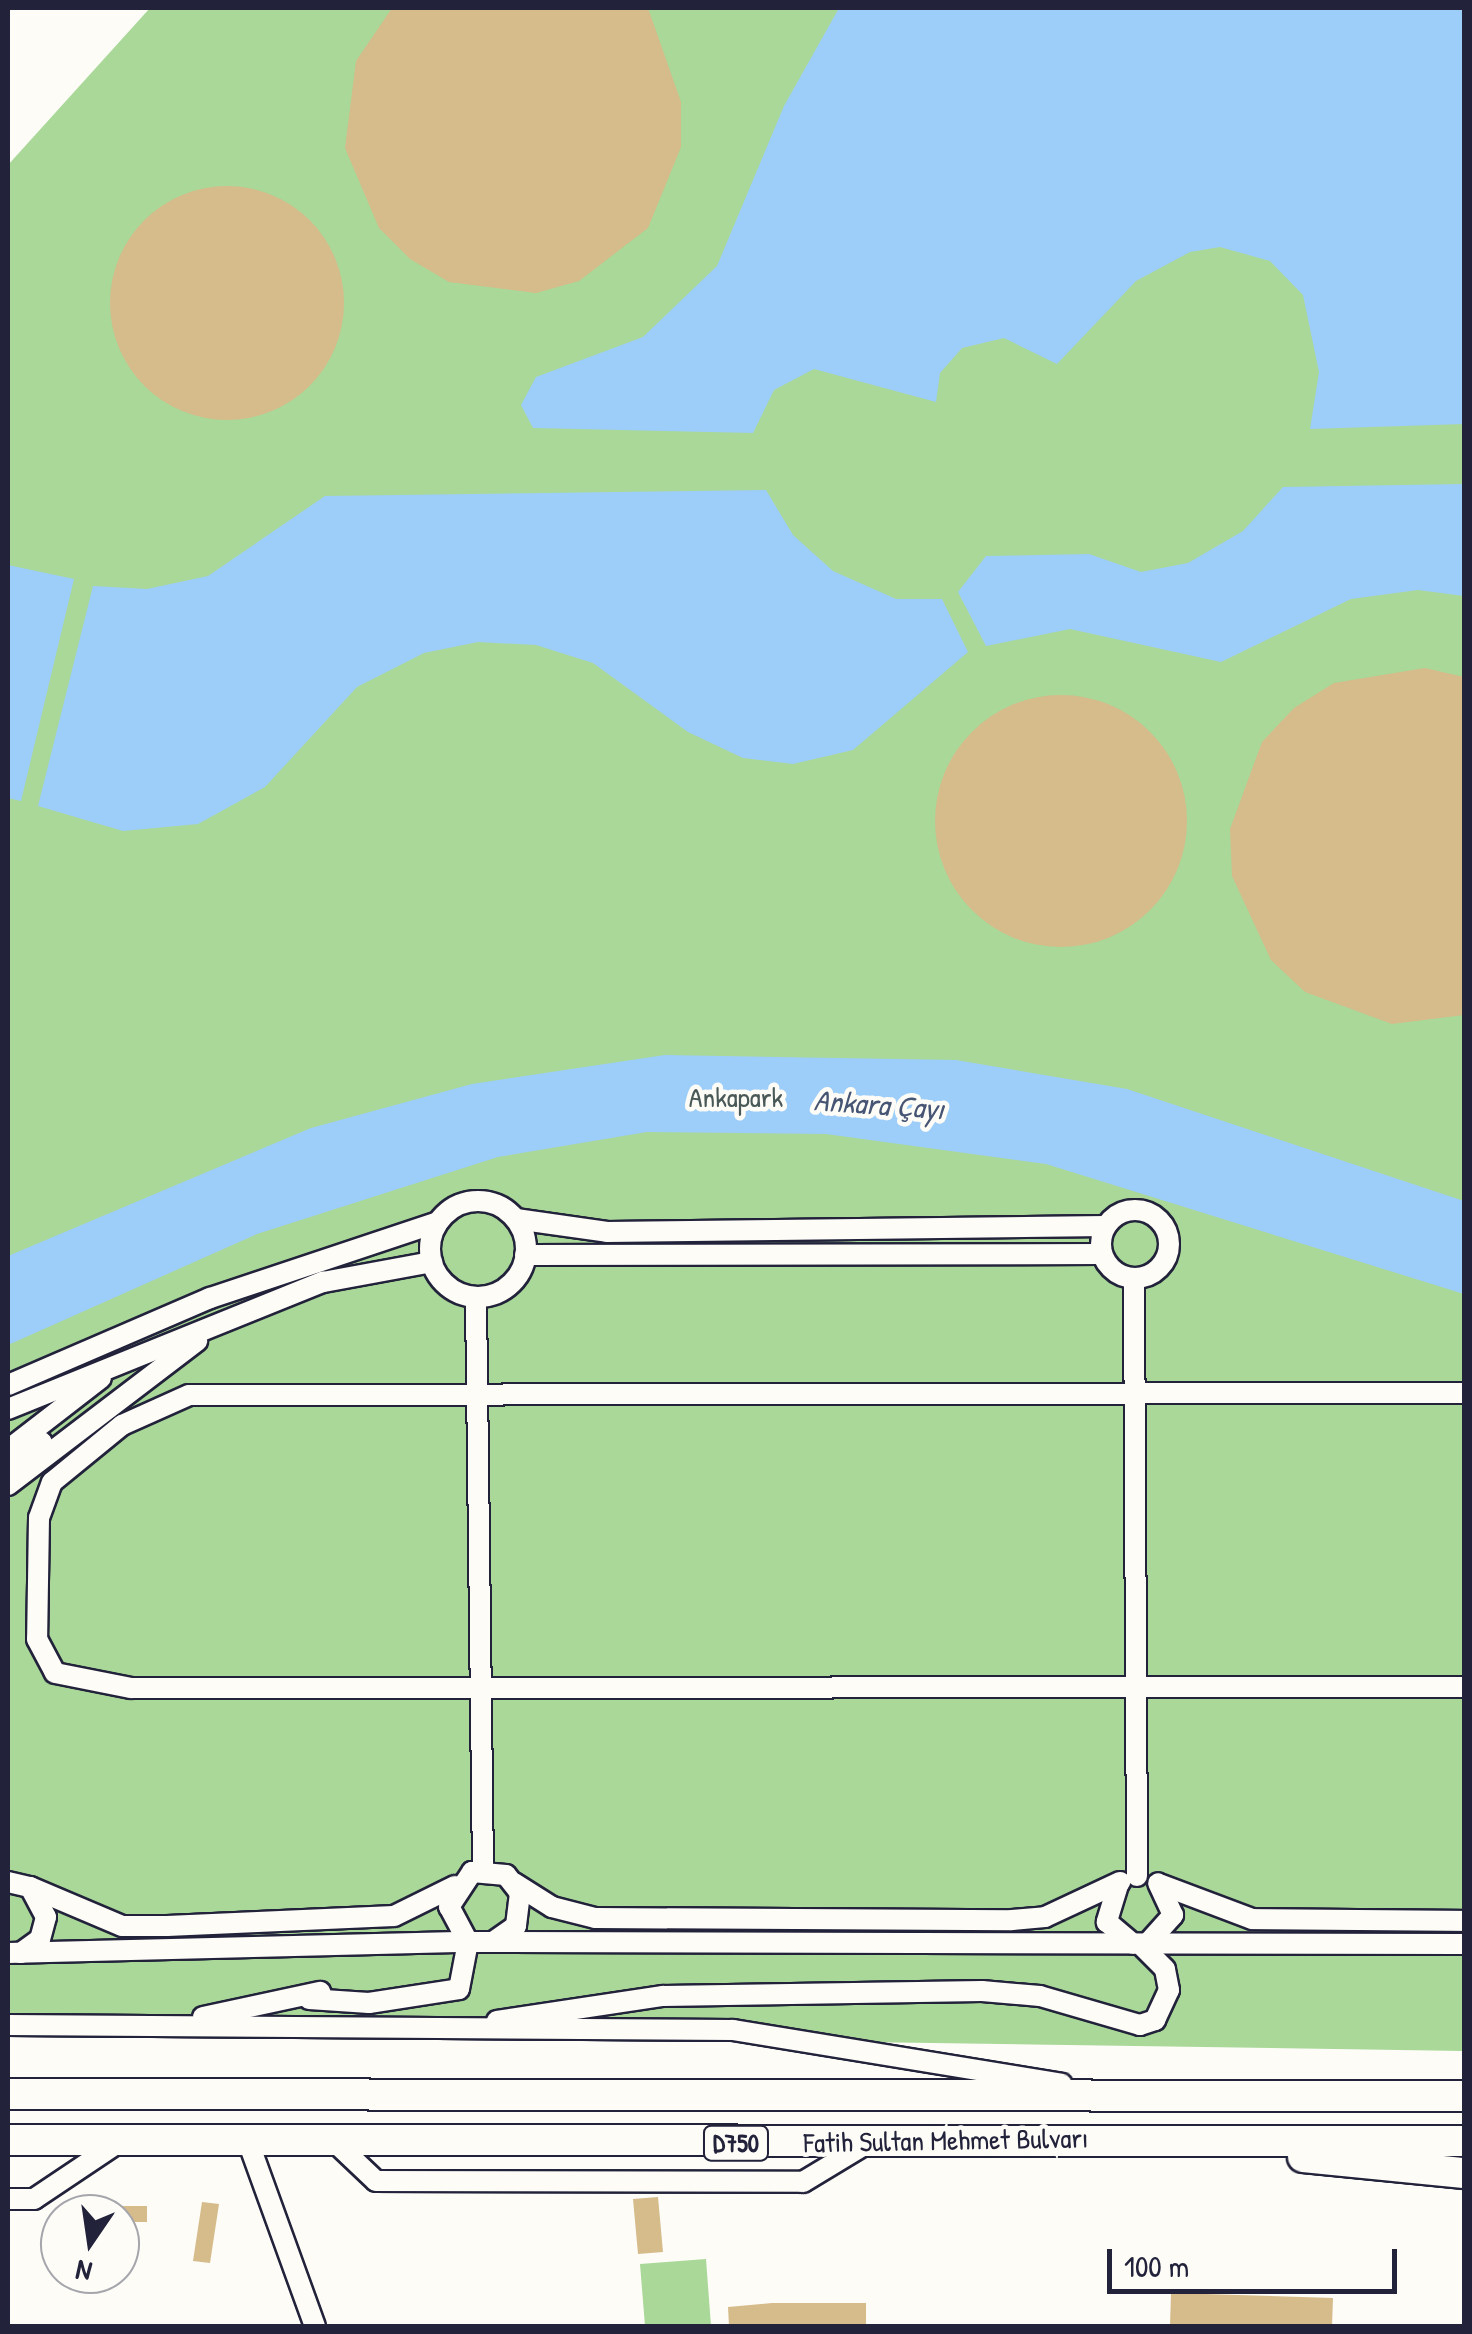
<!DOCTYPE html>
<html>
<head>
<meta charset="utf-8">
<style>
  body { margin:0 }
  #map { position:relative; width:1472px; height:2334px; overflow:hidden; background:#fdfcf7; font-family:"Patrick Hand",sans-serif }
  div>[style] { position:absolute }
  .green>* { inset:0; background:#a9d898 }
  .water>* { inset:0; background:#9dcdf9 }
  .building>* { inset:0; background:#d6bb8b }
  .round { border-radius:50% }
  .roads { filter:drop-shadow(2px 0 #22223b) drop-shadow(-2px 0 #22223b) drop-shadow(0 2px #22223b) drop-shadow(0 -2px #22223b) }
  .minor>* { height:20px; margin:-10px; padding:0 10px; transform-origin:10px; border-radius:10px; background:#fdfcf7 }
  .minor>.ring { margin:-10px; padding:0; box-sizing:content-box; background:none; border:20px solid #fdfcf7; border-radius:50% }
  .highway>* { height:30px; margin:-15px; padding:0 15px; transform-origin:15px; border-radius:15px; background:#fdfcf7 }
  span { translate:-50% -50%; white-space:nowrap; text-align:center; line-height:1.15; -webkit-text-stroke:9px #fdfcf7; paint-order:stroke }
  .shield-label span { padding:2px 8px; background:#fdfcf7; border:2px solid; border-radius:8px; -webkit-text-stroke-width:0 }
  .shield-label { font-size:25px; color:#22223b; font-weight:700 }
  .park-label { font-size:28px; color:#4a5957 }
  .street-label { font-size:28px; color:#22223b }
  .water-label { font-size:30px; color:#475574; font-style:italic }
  .frame { position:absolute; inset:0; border:10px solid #22223b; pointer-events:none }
  .north { position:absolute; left:40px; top:2194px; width:100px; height:100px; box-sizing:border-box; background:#fdfcf7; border:2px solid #a5a5ac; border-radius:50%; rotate:193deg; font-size:28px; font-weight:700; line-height:40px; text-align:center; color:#22223b }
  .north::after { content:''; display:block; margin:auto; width:35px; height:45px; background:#22223b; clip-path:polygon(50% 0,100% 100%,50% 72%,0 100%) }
  .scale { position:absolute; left:1107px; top:2249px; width:290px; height:45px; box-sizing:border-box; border:5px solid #22223b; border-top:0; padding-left:12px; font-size:30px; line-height:35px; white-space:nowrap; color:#22223b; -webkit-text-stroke:8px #fdfcf7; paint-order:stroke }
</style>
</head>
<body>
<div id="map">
  <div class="green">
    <div style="clip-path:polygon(150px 8px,1464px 8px,1464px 2051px,8px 2029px,8px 165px)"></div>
    <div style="clip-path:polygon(706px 2259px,711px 2326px,645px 2326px,640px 2264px)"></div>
  </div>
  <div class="water">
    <div style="clip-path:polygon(839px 8px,1464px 8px,1464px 424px,1310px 429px,1319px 372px,1303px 295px,1270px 261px,1220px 247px,1190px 252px,1136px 281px,1057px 364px,1004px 338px,962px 348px,940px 373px,936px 402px,814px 369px,774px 390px,753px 433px,533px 428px,521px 405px,536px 377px,643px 337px,717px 266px,784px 106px)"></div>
    <div style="clip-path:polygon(1464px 484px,1464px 596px,1418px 590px,1351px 599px,1221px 662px,1070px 629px,986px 646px,958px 592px,986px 556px,1089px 554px,1141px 572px,1188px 563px,1243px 531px,1283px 487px)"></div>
    <div style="clip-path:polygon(766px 490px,793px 535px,833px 571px,896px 599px,942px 599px,968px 652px,853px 750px,793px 764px,743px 758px,688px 732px,593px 663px,536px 645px,478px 642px,424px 653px,357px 687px,265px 787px,198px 824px,123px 831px,38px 806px,93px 586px,147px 589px,208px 576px,325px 496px)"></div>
    <div style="clip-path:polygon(8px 565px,74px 579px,21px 801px,8px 798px)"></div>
    <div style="clip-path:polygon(665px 1055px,956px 1060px,1127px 1089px,1464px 1201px,1464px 1294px,1046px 1164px,826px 1134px,647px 1132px,498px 1157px,257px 1234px,8px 1345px,8px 1256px,311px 1128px,472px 1084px)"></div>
  </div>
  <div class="building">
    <div style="clip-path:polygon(392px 8px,648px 8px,681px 102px,681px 147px,648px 228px,579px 281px,536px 293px,449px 282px,410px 259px,379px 228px,345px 148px,356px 61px)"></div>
    <div class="round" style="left:110px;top:186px;width:234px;height:234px"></div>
    <div style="clip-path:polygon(1425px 668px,1464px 677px,1464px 1015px,1392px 1024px,1305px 992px,1271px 960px,1232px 876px,1230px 829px,1262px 742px,1294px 708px,1334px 683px)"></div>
    <div class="round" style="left:935px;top:695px;width:252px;height:252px"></div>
    <div style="clip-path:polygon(658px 2197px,663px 2252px,638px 2254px,633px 2199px)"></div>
    <div style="clip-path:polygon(202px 2202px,219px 2204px,210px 2263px,193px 2261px)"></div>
    <div style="clip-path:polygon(120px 2206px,147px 2206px,147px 2222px,120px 2222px)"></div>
    <div style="clip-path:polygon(1171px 2293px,1333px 2298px,1332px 2326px,1170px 2326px)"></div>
    <div style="clip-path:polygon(772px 2303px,866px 2303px,866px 2326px,729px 2326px,728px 2307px)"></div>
  </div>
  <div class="roads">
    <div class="minor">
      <div class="ring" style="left:430px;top:1201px;width:76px;height:76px"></div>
      <div class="ring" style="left:1101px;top:1210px;width:48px;height:48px"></div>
      <div style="left:516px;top:1219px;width:92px;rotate:8.1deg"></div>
      <div style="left:607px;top:1232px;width:499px;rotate:-0.7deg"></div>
      <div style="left:525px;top:1255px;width:577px;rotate:-0.1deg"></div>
      <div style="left:1134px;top:1278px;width:598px;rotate:89.71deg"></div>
      <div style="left:476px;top:1298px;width:571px;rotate:89.3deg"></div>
      <div style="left:8px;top:1385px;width:220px;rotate:-23.3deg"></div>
      <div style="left:210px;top:1298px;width:240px;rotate:-18.4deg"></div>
      <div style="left:1464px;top:1393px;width:1275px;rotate:179.91deg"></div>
      <div style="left:189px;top:1395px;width:73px;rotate:155.9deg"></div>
      <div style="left:122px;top:1425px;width:90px;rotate:140.8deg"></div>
      <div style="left:52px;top:1482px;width:38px;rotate:110deg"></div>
      <div style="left:39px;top:1518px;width:121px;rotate:90.9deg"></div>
      <div style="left:37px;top:1639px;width:38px;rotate:62deg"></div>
      <div style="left:55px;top:1673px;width:77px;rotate:11.2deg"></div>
      <div style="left:131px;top:1688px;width:1333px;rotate:-0.04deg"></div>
      <div style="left:8px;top:1409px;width:340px;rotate:-22deg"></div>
      <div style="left:323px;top:1282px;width:111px;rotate:-10.4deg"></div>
      <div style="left:13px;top:1446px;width:111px;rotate:-37.7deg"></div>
      <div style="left:8px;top:1467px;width:42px;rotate:-36.3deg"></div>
      <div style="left:8px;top:1485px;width:238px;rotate:-37.3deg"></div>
      <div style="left:8px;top:1882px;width:23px;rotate:13deg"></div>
      <div style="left:30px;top:1887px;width:34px;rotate:62deg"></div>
      <div style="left:46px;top:1917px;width:23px;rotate:105deg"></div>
      <div style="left:40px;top:1939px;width:24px;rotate:144deg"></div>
      <div style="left:514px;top:1883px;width:45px;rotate:32.3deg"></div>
      <div style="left:552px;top:1907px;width:44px;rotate:14.3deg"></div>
      <div style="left:595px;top:1918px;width:417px;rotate:0.3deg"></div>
      <div style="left:1012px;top:1920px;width:33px;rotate:-5deg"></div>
      <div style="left:1045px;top:1917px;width:83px;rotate:-25deg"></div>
      <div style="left:1118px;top:1885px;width:39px;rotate:107deg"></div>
      <div style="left:1107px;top:1922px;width:34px;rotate:40deg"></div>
      <div style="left:1162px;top:1885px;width:96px;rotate:20.7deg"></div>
      <div style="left:1252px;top:1919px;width:212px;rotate:0.5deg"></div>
      <div style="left:30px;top:1887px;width:100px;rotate:23deg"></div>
      <div style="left:122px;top:1926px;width:45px"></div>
      <div style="left:167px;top:1926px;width:227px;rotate:-2.5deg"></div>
      <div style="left:394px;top:1916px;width:68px;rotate:-26.2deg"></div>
      <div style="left:1147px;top:1944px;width:39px;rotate:-48deg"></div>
      <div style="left:1173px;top:1915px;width:35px;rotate:-115deg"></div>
      <div style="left:8px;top:1953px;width:460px;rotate:-1.4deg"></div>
      <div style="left:468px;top:1942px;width:996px;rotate:0.12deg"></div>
      <div style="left:309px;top:1999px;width:60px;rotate:3.8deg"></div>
      <div style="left:369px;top:2003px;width:91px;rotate:-8.8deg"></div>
      <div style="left:459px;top:1989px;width:48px;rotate:-79.2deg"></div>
      <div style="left:468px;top:1942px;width:40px;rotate:-118deg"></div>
      <div style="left:449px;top:1907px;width:42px;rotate:-56.7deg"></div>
      <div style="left:472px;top:1872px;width:34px;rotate:5deg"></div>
      <div style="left:506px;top:1875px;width:23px;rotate:52deg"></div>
      <div style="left:520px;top:1893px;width:33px;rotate:97deg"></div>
      <div style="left:516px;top:1926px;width:28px;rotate:145deg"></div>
      <div style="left:203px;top:2017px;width:120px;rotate:-12.1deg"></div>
      <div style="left:497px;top:2021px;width:168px;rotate:-8.6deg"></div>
      <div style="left:663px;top:1996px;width:319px;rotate:-0.9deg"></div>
      <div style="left:982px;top:1991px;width:58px;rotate:4.9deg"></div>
      <div style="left:1040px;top:1996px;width:104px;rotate:16.2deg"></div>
      <div style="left:1140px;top:2025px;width:16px;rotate:-18deg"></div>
      <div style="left:1155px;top:2020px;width:33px;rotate:-65deg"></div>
      <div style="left:1169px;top:1990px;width:21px;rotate:-101deg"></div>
      <div style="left:1165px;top:1969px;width:35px;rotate:-135deg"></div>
      <div style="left:8px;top:2025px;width:725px;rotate:0.4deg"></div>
      <div style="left:733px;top:2030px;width:333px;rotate:9.3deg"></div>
      <div style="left:249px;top:2144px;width:194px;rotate:70.1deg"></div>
      <div style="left:338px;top:2145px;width:52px;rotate:43.5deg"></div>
      <div style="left:376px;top:2181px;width:427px;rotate:0.1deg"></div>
      <div style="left:803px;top:2182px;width:79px;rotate:-31.1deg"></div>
      <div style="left:8px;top:2199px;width:26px"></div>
      <div style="left:34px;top:2199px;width:102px;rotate:-33.8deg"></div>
    </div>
    <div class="highway">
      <div style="left:8px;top:2094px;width:1456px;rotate:0.08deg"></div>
      <div style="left:8px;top:2140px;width:1456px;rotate:0.04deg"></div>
      <div style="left:1303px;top:2157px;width:162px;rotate:5.7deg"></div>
    </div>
  </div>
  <div class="shield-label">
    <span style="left:736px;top:2143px">D750</span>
  </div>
  <div class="park-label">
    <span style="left:736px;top:1097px">Ankapark</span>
  </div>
  <div class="street-label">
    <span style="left:946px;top:2140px;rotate:-1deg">Fatih Sultan Mehmet Bulvarı</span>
  </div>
  <div class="water-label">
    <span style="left:879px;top:1104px;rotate:4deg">Ankara Çayı</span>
  </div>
  <div class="frame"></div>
  <div class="north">N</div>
  <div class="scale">100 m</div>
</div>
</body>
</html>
